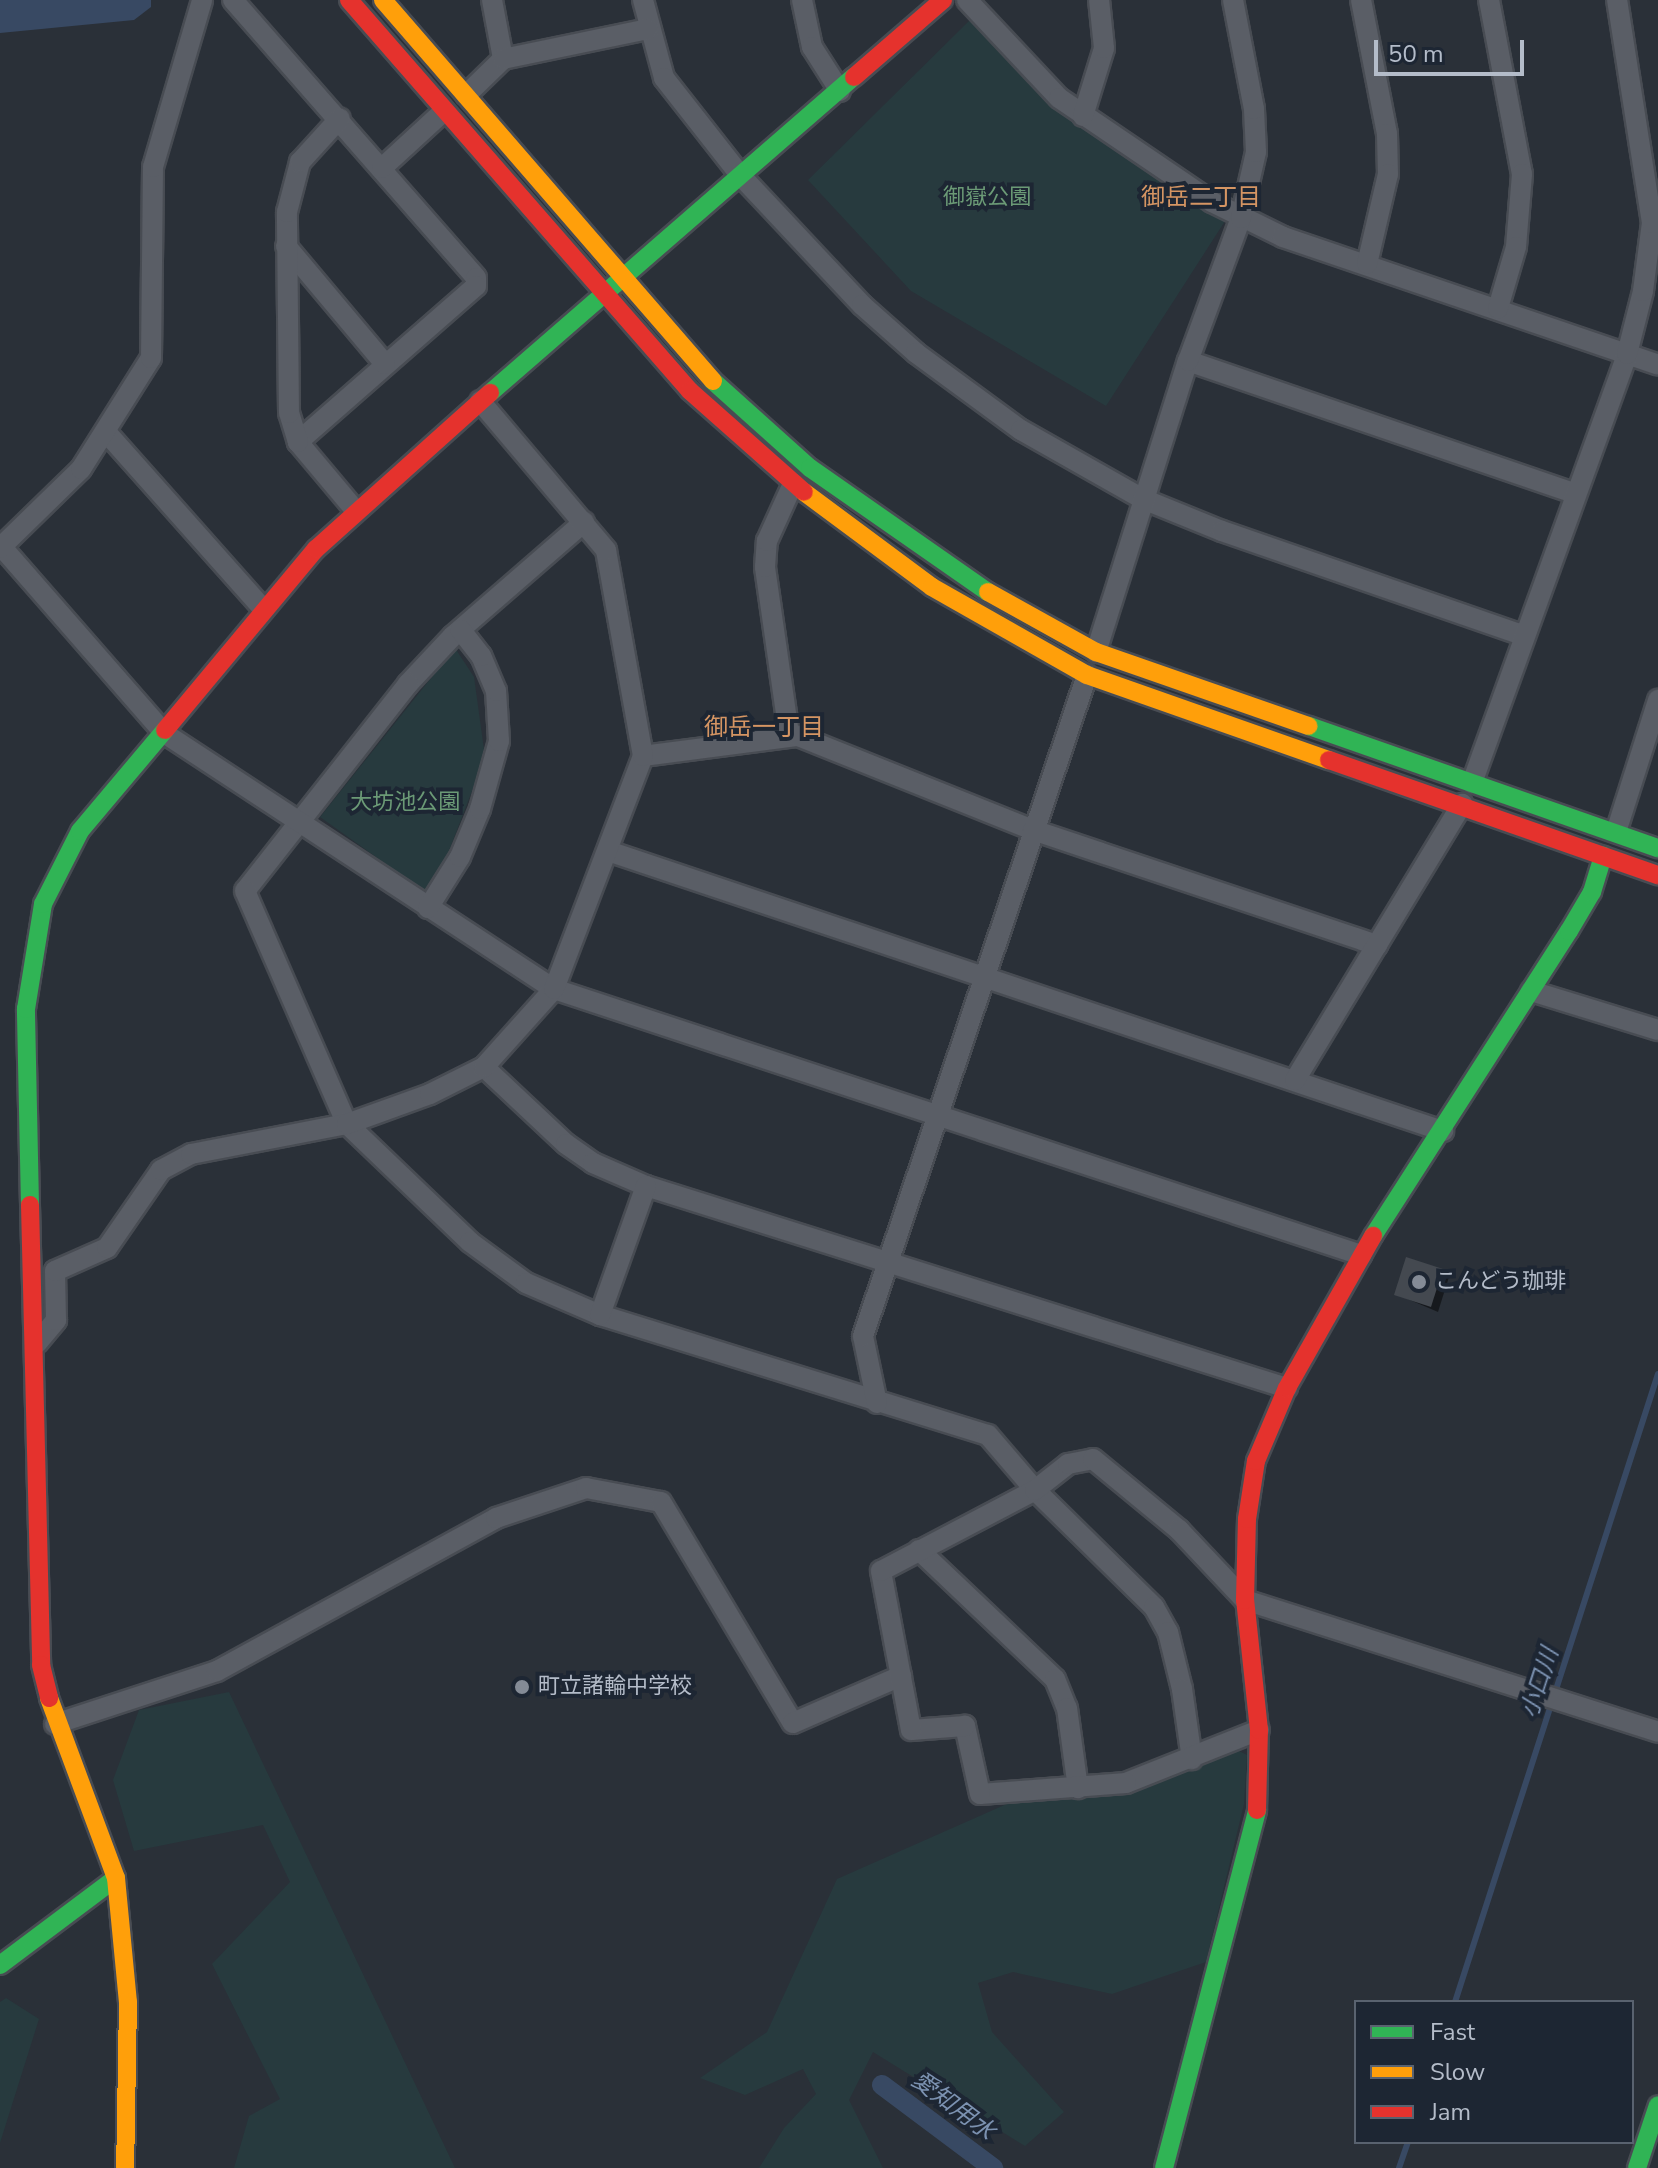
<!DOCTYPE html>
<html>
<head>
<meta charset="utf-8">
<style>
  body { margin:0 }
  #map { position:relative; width:1658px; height:2168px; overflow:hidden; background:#2a3038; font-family:"Nunito Sans","Noto Sans JP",sans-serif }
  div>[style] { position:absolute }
  .green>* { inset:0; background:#273a3e }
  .water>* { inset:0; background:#384963 }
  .shadow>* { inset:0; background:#0007 }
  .stream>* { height:6px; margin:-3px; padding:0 3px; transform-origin:3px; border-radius:3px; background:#384963 }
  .canal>* { height:20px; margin:-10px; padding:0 10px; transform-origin:10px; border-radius:10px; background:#384963 }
  .building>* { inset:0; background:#444950 }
  .roads { filter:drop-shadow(2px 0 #484c53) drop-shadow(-2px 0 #484c53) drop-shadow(0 2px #484c53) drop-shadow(0 -2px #484c53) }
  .street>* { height:20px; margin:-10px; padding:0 10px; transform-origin:10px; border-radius:10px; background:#5a5e66 }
  .fast>* { height:18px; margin:-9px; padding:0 9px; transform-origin:9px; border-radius:9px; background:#30b455 }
  .slow>* { height:18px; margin:-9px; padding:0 9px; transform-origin:9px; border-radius:9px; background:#ff9f0a }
  .jam>* { height:18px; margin:-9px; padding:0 9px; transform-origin:9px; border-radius:9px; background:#e5322d }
  .dots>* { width:22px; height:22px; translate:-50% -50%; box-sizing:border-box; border:4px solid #1d2633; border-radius:50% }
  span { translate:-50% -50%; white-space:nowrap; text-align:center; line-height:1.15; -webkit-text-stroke:8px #1d2633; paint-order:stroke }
  .park-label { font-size:22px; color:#6b9a76 }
  .poi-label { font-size:22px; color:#b4bcc9 }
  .left { translate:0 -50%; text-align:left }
  .neighbourhood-label { font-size:24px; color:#d59563 }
  .water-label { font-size:24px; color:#7c92b1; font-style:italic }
  .legend { position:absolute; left:1354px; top:2000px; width:280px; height:144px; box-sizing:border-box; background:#1d2633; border:2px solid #59626f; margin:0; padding:10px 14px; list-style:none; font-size:24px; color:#b4bcc9 }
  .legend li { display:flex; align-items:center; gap:16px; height:40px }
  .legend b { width:40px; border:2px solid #59626f }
  .scale { position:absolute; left:1374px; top:40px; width:150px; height:36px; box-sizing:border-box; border:4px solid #b4bcc9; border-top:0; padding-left:10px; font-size:24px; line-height:28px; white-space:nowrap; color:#b4bcc9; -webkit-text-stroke:6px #1d2633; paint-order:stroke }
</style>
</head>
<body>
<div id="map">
  <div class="green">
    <div style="clip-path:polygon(971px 19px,1084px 128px,1227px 218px,1106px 406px,911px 291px,808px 180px)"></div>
    <div style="clip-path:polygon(455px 648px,474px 677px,485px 757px,436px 885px,425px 892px,320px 817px)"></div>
    <div style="clip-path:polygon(229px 1692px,455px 2168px,234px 2168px,249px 2116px,280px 2099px,212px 1964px,290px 1882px,263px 1825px,134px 1851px,113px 1780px,139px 1710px)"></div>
    <div style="clip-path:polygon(1237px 1750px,1247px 1755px,1244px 1804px,1206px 1962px,1112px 1994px,1013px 1972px,978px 1983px,992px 2032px,1064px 2112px,1025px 2146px,873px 2052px,849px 2100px,883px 2168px,759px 2168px,784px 2128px,816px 2094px,803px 2069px,745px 2095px,700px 2078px,767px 2032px,837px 1879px,1009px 1803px,1121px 1793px)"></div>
    <div style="clip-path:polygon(6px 1998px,39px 2019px,0 2143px,0 2002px)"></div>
  </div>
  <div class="water">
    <div style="clip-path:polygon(0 0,151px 0,151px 7px,134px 20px,0 33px)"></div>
  </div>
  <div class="shadow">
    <div style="clip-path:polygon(1442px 1271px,1449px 1277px,1438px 1312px,1396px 1294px)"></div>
  </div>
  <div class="stream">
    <div style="left:1455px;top:2002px;width:660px;rotate:-72.09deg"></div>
    <div style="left:1399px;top:2168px;width:28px;rotate:-71deg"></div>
  </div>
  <div class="canal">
    <div style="left:882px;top:2085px;width:139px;rotate:36.8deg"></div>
  </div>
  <div class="building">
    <div style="clip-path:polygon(1406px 1257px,1443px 1269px,1431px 1307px,1394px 1295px)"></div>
  </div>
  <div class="roads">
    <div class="street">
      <div style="left:233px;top:0;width:369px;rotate:48.8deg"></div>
      <div style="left:476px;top:278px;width:8px;rotate:90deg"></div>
      <div style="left:476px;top:286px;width:237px;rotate:138.8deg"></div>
      <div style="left:298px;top:442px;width:89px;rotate:50deg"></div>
      <div style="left:492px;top:0;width:60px;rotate:79.4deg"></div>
      <div style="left:643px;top:0;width:81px;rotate:74.9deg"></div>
      <div style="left:664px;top:78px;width:123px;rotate:51.9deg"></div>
      <div style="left:740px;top:175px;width:178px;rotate:46.8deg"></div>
      <div style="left:862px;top:305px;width:72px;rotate:41.6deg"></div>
      <div style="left:916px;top:353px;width:130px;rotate:36.3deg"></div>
      <div style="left:1021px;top:430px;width:140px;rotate:29.5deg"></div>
      <div style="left:1143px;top:499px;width:85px;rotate:22.1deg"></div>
      <div style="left:1222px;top:531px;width:318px;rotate:19.1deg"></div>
      <div style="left:802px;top:0;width:48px;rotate:78deg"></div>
      <div style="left:812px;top:47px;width:52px;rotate:57.5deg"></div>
      <div style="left:967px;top:0;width:134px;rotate:46.8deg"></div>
      <div style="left:1059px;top:98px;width:185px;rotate:34.2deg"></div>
      <div style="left:1212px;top:202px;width:79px;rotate:26.2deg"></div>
      <div style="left:1283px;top:237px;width:396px;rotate:18.8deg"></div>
      <div style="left:1361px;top:0;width:136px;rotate:79deg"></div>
      <div style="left:1387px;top:134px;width:40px;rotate:88.6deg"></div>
      <div style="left:1388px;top:174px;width:92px;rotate:103.1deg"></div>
      <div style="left:1489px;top:0;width:177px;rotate:79.3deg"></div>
      <div style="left:1522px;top:174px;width:73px;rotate:94.7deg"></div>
      <div style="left:1516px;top:247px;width:64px;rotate:106.4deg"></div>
      <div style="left:466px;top:95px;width:52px;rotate:-44.2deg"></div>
      <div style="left:503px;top:59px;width:148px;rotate:-11.7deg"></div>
      <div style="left:1083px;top:116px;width:71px;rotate:-72.8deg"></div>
      <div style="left:1104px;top:48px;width:48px;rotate:-95.9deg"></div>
      <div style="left:382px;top:168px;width:84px;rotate:-42.6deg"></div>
      <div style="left:286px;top:246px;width:154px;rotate:50deg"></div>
      <div style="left:1188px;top:361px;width:408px;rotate:18.9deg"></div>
      <div style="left:106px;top:432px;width:235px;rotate:48.4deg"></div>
      <div style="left:298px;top:442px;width:30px;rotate:-107deg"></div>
      <div style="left:289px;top:413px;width:201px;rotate:-90.6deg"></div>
      <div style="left:287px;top:212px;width:52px;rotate:-75.4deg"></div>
      <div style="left:300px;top:162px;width:59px;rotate:-47.7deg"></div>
      <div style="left:584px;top:522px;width:174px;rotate:139deg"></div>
      <div style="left:453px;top:636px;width:66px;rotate:133.2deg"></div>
      <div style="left:408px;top:684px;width:263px;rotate:128.2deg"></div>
      <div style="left:245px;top:891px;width:254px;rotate:66.4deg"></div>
      <div style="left:347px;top:1124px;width:170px;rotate:43.8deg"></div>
      <div style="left:470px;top:1242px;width:69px;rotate:36.2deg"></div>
      <div style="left:526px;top:1283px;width:81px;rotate:23.4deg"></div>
      <div style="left:600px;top:1315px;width:406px;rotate:17.2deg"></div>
      <div style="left:988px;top:1435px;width:72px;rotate:49.5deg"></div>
      <div style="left:1035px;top:1490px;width:167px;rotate:44.5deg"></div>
      <div style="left:1154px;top:1607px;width:29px;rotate:61deg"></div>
      <div style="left:1168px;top:1632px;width:59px;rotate:76.2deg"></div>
      <div style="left:1182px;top:1689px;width:71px;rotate:81.9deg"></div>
      <div style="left:1px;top:546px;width:248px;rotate:48.9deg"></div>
      <div style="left:164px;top:733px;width:467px;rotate:33.3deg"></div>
      <div style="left:554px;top:989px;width:850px;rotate:18.24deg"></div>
      <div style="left:0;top:548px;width:113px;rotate:-44.3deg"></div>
      <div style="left:81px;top:469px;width:131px;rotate:-57.8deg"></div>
      <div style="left:151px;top:358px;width:191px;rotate:-89.4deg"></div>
      <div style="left:153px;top:167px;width:174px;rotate:-73.6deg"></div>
      <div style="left:1096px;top:652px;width:305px;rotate:-72.5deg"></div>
      <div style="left:1188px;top:361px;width:153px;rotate:-69.7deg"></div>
      <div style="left:1241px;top:218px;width:68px;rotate:-77.2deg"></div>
      <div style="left:1256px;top:152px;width:43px;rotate:-92.7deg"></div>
      <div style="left:1254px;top:109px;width:111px;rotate:-100.9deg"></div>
      <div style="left:789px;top:734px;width:169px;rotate:-98.2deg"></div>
      <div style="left:765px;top:567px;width:26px;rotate:-86deg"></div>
      <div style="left:767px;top:541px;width:63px;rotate:-65.5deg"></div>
      <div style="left:643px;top:756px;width:156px;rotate:-7.4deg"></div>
      <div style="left:798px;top:736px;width:253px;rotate:21.8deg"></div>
      <div style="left:1033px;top:830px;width:363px;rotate:18.5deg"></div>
      <div style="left:1472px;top:783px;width:456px;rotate:-70.1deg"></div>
      <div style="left:1627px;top:354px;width:65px;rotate:-75.7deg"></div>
      <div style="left:1643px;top:291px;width:69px;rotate:-82.5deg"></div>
      <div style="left:1652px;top:223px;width:226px;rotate:-98.9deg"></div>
      <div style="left:1616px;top:832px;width:139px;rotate:-72.3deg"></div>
      <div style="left:608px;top:851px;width:881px;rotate:18.54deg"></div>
      <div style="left:428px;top:908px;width:60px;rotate:-57.9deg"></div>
      <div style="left:460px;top:857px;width:52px;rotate:-67.4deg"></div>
      <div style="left:480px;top:809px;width:71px;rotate:-74.4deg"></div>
      <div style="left:499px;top:741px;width:50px;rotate:-93.4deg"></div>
      <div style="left:496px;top:691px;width:38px;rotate:-113deg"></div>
      <div style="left:481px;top:656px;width:33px;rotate:-128deg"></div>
      <div style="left:1531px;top:991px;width:133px;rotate:17.1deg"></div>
      <div style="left:484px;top:1067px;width:112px;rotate:43.2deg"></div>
      <div style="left:566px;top:1144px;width:33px;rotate:35deg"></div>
      <div style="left:593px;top:1163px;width:58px;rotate:23.5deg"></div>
      <div style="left:646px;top:1186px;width:672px;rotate:17.49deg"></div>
      <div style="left:1295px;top:1080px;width:323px;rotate:-58.8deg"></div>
      <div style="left:600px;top:1315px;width:137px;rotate:-70.4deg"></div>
      <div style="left:37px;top:1343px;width:30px;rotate:-50deg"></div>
      <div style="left:56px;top:1320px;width:49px;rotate:-91.2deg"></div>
      <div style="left:55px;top:1271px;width:57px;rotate:-23.9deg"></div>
      <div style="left:107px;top:1248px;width:95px;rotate:-55.3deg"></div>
      <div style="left:161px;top:1170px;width:34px;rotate:-28deg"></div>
      <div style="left:191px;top:1154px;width:159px;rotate:-10.9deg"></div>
      <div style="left:347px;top:1124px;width:88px;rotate:-19.9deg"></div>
      <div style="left:430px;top:1094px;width:60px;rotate:-26.6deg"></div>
      <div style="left:484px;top:1067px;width:105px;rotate:-48.1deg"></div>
      <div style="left:554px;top:989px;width:249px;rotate:-69.1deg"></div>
      <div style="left:643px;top:756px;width:209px;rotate:-100.2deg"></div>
      <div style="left:606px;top:550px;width:195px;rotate:-130.2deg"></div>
      <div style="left:877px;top:1403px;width:68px;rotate:-101.8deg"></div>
      <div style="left:863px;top:1336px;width:698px;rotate:-71.28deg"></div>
      <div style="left:919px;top:1550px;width:187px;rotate:43.5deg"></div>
      <div style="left:1055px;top:1679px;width:31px;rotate:68deg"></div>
      <div style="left:1067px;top:1708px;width:81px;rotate:82.2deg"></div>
      <div style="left:55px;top:1724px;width:170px;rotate:-18.1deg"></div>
      <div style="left:217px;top:1671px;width:318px;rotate:-28.7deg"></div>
      <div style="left:496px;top:1518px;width:95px;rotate:-18.4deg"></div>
      <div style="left:586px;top:1488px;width:76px;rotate:10.6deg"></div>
      <div style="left:661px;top:1502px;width:257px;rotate:59.2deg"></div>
      <div style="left:793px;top:1723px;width:118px;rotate:-23.5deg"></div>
      <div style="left:1259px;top:1730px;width:143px;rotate:158.3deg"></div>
      <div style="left:1126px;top:1783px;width:146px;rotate:175.7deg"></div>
      <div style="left:980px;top:1794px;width:70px;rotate:-102.4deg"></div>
      <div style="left:965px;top:1726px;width:54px;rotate:175.8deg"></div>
      <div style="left:911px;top:1730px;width:162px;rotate:-100.7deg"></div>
      <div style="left:881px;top:1571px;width:174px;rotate:-27.7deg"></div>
      <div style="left:1035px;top:1490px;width:42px;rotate:-38.2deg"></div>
      <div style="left:1068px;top:1464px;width:25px;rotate:-11deg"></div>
      <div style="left:1093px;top:1459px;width:112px;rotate:39.5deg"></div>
      <div style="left:1179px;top:1530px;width:96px;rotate:46.7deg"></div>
      <div style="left:1245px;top:1600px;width:434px;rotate:17.7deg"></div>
    </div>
    <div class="fast">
      <div style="left:713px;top:381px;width:130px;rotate:41.9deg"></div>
      <div style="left:810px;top:468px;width:217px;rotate:34.9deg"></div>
      <div style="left:490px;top:393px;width:482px;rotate:-41deg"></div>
      <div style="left:1309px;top:726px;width:370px;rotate:19.3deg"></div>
      <div style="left:30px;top:1205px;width:196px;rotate:-91.2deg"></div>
      <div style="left:26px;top:1009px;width:106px;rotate:-80.8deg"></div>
      <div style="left:43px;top:904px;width:82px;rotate:-63.1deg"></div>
      <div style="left:80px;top:831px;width:132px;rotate:-49.9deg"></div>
      <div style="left:1373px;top:1236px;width:363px;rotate:-57.3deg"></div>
      <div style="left:1569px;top:931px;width:45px;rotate:-59.5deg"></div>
      <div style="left:1592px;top:892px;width:38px;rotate:-73deg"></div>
      <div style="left:0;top:1965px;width:145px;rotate:-36.9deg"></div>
      <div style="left:1164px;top:2168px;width:370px;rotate:-75.4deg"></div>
      <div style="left:1637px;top:2168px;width:66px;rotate:-71.6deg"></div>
    </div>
    <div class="slow">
      <div style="left:383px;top:0;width:504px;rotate:49.1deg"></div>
      <div style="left:804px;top:492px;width:159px;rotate:36.6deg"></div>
      <div style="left:932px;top:587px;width:178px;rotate:29.6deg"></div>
      <div style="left:1087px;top:675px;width:256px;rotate:19.4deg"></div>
      <div style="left:988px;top:592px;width:124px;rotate:29.1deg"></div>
      <div style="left:1096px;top:652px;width:225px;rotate:19.2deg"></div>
      <div style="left:49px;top:1698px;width:192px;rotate:69.6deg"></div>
      <div style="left:116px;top:1878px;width:125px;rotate:84.5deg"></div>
      <div style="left:128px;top:2002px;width:166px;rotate:91deg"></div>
    </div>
    <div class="jam">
      <div style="left:349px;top:0;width:519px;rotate:48.91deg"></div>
      <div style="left:690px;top:391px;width:152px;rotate:41.5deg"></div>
      <div style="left:854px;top:77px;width:118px;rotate:-40.9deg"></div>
      <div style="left:165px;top:730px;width:236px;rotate:-50.2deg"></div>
      <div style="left:316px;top:549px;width:234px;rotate:-41.9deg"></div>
      <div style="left:1329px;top:760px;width:349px;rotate:19.3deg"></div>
      <div style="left:30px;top:1205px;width:460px;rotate:88.6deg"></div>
      <div style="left:41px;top:1665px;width:34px;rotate:76deg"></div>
      <div style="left:1257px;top:1810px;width:80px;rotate:-88.6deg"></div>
      <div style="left:1259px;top:1730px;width:131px;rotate:-96.1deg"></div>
      <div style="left:1245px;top:1600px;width:81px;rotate:-88.6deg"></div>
      <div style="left:1247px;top:1519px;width:59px;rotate:-81.2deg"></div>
      <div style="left:1256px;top:1461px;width:79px;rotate:-67deg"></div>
      <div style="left:1287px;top:1388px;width:175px;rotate:-60.5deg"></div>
    </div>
  </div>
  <div class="dots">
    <div style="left:1419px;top:1282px;background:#848b96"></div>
    <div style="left:522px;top:1687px;background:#848b96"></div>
  </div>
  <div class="park-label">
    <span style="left:987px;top:198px">御嶽公園</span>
    <span style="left:405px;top:803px">大坊池公園</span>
  </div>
  <div class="poi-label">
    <span class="left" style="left:1435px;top:1282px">こんどう珈琲</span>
    <span class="left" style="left:538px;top:1687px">町立諸輪中学校</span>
  </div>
  <div class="neighbourhood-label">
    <span style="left:1201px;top:198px">御岳二丁目</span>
    <span style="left:764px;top:728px">御岳一丁目</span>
  </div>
  <div class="water-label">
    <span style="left:1540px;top:1683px;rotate:-72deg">小口川</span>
    <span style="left:953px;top:2106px;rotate:37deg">愛知用水</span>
  </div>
  <ul class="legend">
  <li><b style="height:10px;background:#30b455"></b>Fast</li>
  <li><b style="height:10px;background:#ff9f0a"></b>Slow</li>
  <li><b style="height:10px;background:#e5322d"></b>Jam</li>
  </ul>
  <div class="scale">50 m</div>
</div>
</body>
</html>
